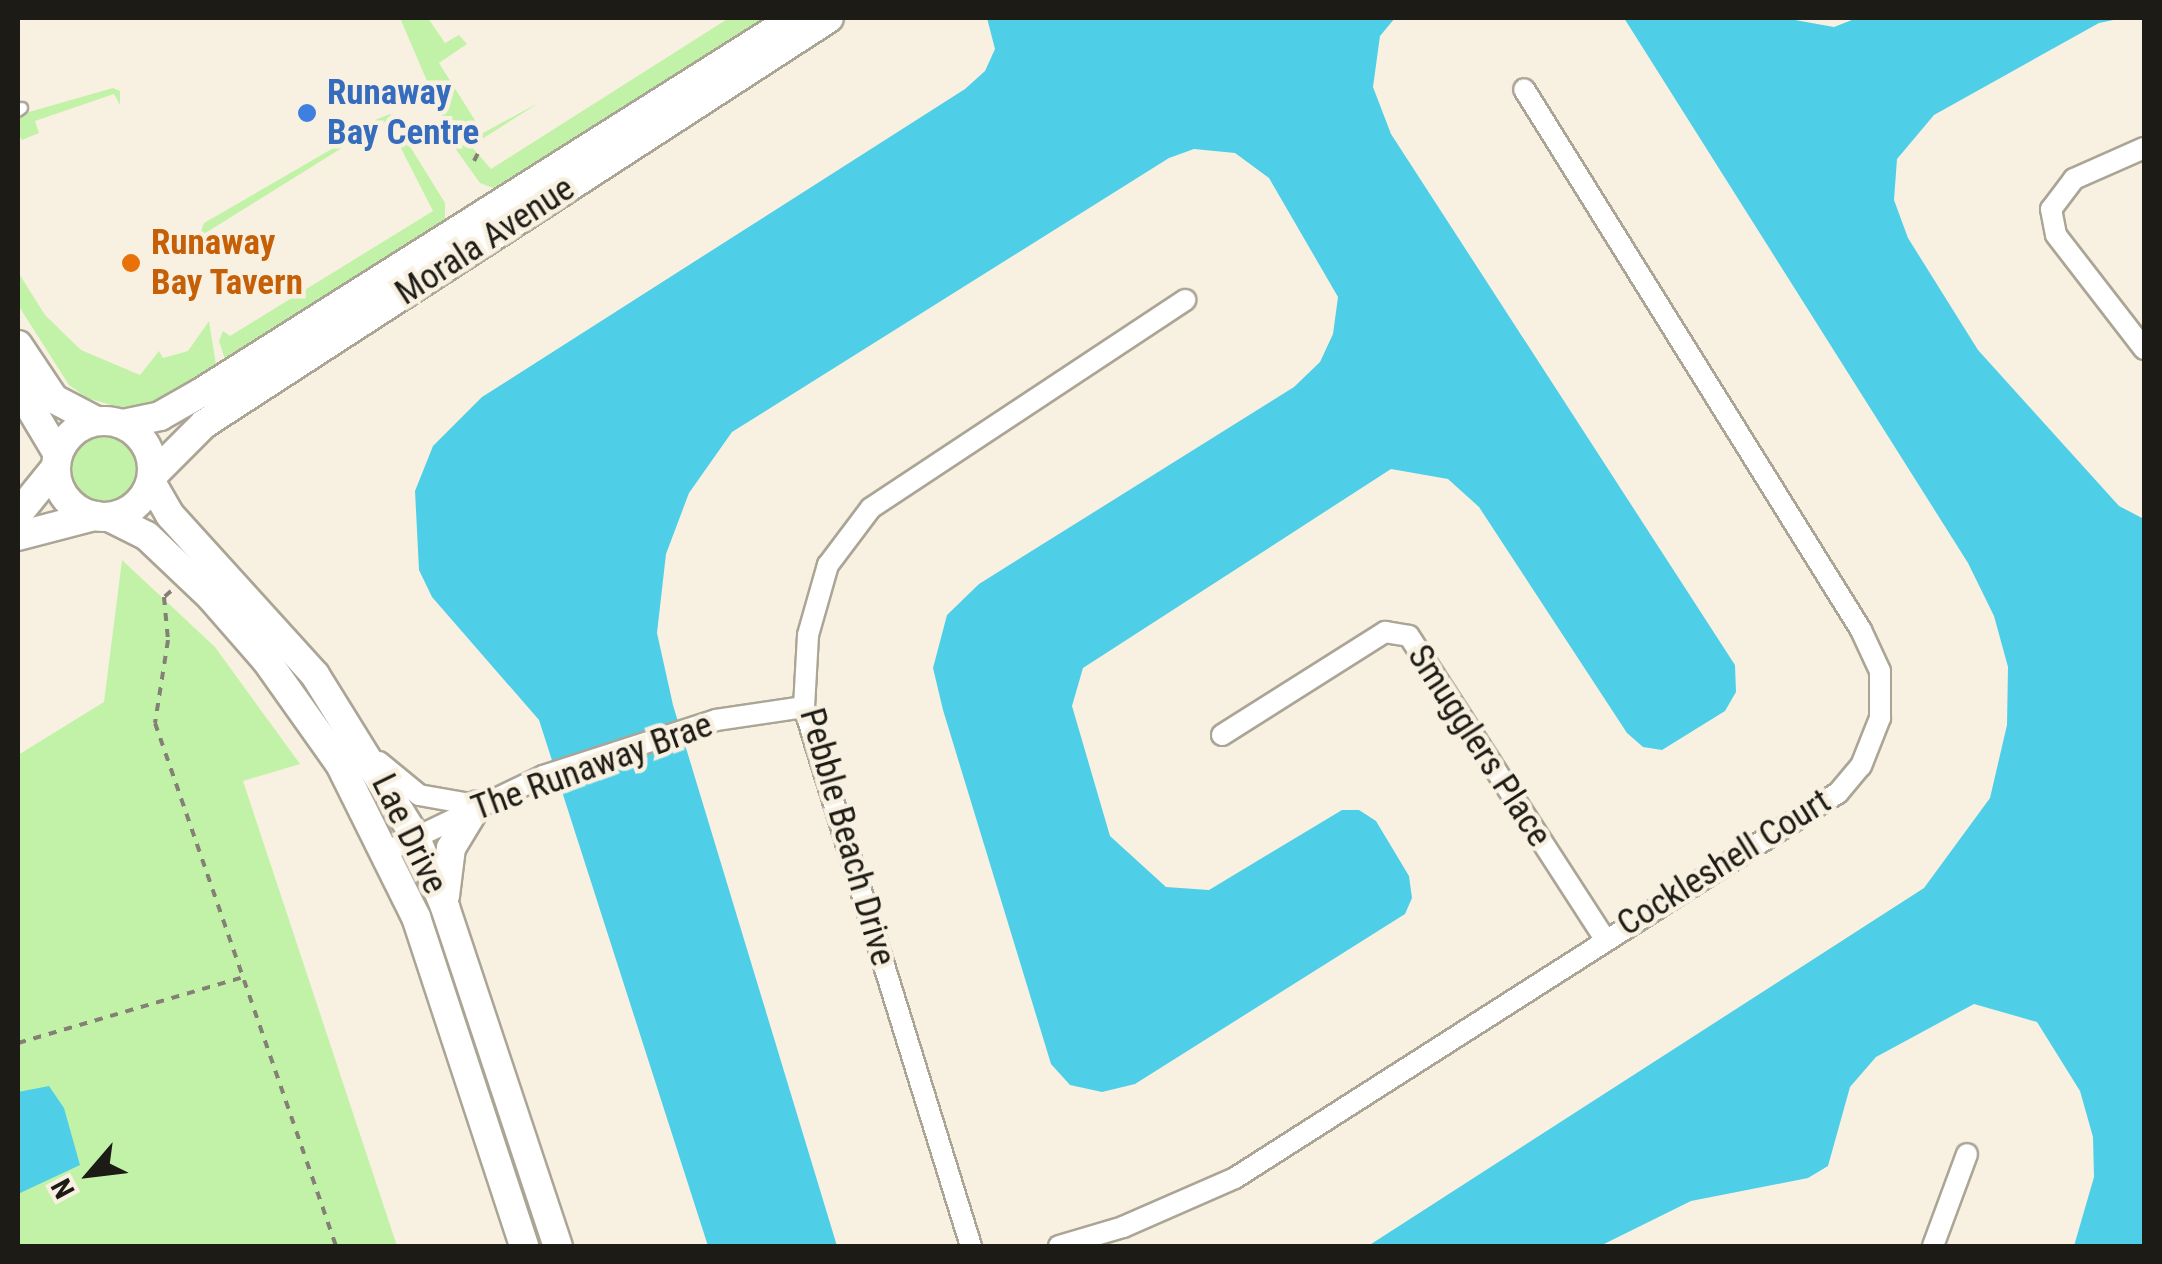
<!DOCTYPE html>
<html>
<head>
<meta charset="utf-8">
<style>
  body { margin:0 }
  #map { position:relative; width:2162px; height:1264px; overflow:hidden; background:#f8f1e1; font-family:"Roboto Condensed",sans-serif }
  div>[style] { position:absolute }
  .green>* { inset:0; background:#c2f2a8 }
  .round { border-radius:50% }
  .water>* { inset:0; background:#4fcfe7 }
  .path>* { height:4px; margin-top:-2px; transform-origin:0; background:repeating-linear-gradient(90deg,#858076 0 8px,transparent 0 16px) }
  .roads { filter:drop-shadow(2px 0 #aba596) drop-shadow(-2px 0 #aba596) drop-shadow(0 2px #aba596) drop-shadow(0 -2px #aba596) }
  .lane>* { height:10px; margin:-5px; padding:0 5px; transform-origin:5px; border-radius:5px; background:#fff }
  .street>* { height:20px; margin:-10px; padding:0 10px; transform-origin:10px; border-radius:10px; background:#fff }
  .secondary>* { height:28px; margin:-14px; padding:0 14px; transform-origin:14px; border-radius:14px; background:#fff }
  .secondary>.ring { margin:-14px; padding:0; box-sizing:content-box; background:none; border:28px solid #fff; border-radius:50% }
  .dots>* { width:28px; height:28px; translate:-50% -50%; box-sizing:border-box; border:5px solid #f8f1e1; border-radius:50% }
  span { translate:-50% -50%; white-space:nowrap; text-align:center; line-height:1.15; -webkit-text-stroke:9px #f8f1e1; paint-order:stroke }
  .shop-label { font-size:35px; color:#366cbe; font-weight:700 }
  .left { translate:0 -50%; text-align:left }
  .street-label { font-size:35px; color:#1d1b15 }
  .food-label { font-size:35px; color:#c56008; font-weight:700 }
  .frame { position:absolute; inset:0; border:20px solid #1d1b15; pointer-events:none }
  .north { position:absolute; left:40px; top:1124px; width:100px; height:100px; -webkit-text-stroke:8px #f8f1e1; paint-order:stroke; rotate:242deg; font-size:28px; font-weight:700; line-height:40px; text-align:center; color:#1d1b15 }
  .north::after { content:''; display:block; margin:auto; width:35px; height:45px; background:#1d1b15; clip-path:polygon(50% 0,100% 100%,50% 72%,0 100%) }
</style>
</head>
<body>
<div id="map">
  <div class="green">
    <div style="clip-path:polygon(400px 18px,428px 18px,445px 43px,459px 35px,467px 44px,439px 63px,483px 133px,540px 102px,471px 146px,491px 169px,729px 18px,767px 18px,493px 188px,480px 183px,457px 151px)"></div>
    <div style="clip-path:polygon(113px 88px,120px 91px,120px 105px,114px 94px,35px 121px,39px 133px,22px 140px,18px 134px,18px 120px,29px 112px)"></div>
    <div style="clip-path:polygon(390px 114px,445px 203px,445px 222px,226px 362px,219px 341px,223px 331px,230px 336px,433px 211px,387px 121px,375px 128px,375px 120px)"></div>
    <div style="clip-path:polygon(356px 135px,358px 138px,199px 237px,204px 223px)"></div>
    <div style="clip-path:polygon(18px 272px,45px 315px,81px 350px,140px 375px,159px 351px,163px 358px,188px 351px,209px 321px,216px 365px,167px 400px,129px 410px,87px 398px,69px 385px,18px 305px)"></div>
    <div class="round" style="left:70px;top:433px;width:70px;height:70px"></div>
    <div style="clip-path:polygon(122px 560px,215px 647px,300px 764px,243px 781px,397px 1246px,18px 1246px,18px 755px,104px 702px)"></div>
  </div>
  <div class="water">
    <div style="clip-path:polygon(987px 18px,1395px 18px,1380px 36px,1373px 87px,1391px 134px,1735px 665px,1736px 692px,1725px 711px,1662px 750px,1643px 747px,1627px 733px,1479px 507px,1448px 479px,1391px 469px,1083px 668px,1072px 706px,1110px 836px,1166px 887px,1209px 890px,1342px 810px,1359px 810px,1376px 821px,1409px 876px,1412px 898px,1405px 914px,1135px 1084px,1102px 1092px,1070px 1085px,1051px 1064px,943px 710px,933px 668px,947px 615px,979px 584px,1294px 387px,1320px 362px,1333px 334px,1338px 297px,1269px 178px,1235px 153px,1194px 149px,1169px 158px,732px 432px,689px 493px,666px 554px,657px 633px,673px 705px,837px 1246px,708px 1246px,539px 720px,432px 597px,419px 570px,415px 491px,433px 446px,482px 397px,965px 89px,985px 71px,995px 49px)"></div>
    <div style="clip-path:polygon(1624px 18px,1784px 18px,1834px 27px,1857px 18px,2123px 18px,2099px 23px,1934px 115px,1897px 159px,1894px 200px,1908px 238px,1978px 350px,2119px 506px,2144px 519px,2144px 1246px,2074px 1246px,2094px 1177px,2093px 1137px,2080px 1091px,2037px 1022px,1974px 1004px,1876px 1057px,1850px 1087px,1828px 1166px,1808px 1178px,1691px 1201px,1600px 1246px,1368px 1246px,1924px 888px,1990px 798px,2007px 725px,2008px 667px,1994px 616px,1968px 563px)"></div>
    <div style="clip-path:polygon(49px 1086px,64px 1108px,80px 1165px,18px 1194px,18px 1092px)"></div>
  </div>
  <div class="path">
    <div style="left:474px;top:161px;width:13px;rotate:-63deg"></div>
    <div style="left:171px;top:591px;width:9px;rotate:139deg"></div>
    <div style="left:164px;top:597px;width:43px;rotate:84.7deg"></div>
    <div style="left:168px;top:640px;width:84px;rotate:98.9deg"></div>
    <div style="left:155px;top:723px;width:553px;rotate:70.91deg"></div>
    <div style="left:18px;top:1043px;width:232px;rotate:-16.3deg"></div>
  </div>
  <div class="roads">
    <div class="lane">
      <div style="left:18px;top:111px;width:5px;rotate:-37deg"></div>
    </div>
    <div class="street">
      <div style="left:2144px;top:148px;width:77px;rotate:156.1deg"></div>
      <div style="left:2074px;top:179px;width:38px;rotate:127deg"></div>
      <div style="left:2051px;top:209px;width:26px;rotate:79deg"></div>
      <div style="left:2056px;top:235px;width:144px;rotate:52.3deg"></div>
      <div style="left:1222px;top:735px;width:193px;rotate:-32.3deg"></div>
      <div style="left:1385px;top:632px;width:24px;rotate:9deg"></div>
      <div style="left:1409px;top:636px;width:359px;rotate:57.1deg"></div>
      <div style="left:379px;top:762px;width:52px;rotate:39.5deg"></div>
      <div style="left:419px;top:795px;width:58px;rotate:10deg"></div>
      <div style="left:388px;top:851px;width:172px;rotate:-25.8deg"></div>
      <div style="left:543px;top:776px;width:182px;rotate:-17.9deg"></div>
      <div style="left:716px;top:720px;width:89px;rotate:-8.4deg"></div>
      <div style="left:971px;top:1246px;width:564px;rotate:-107.21deg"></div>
      <div style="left:804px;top:707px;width:72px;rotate:-86.8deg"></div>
      <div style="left:808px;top:635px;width:73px;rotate:-74.1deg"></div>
      <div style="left:828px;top:565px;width:71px;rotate:-53deg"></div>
      <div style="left:871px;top:508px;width:377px;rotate:-33.5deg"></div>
      <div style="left:1059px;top:1246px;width:67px;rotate:-16.5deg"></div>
      <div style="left:1123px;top:1227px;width:122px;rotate:-23.6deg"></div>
      <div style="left:1235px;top:1178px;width:715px;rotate:-32.56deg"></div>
      <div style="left:1838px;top:793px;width:35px;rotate:-50deg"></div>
      <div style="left:1861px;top:766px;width:52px;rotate:-68.4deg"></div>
      <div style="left:1880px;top:718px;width:47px;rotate:-90deg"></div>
      <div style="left:1880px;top:671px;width:45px;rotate:-114.9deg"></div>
      <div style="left:1861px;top:630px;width:637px;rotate:-121.92deg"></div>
      <div style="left:1933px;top:1246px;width:98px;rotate:-69.7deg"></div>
    </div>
    <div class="secondary">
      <div style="left:18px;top:345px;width:65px;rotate:56.3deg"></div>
      <div style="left:54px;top:399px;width:47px;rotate:27.6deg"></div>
      <div style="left:18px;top:387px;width:78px;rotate:59.2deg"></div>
      <div class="ring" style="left:56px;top:421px;width:68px;height:68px"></div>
      <div style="left:123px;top:424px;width:38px;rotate:-12deg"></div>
      <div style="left:160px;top:416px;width:48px;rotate:-29.7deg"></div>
      <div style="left:202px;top:392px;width:700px;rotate:-32.28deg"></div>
      <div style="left:152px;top:476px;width:74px;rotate:-45deg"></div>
      <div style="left:204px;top:424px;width:745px;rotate:-33.01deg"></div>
      <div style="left:151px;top:482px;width:38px;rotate:60deg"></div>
      <div style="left:170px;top:515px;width:216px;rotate:47.8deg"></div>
      <div style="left:315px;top:675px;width:190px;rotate:58.2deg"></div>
      <div style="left:415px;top:836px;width:77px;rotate:67.1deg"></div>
      <div style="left:445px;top:907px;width:357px;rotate:71.6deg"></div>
      <div style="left:18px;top:514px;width:60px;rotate:-51deg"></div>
      <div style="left:109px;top:517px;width:42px;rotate:26.6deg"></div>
      <div style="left:147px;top:536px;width:88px;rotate:43.6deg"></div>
      <div style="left:211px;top:597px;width:84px;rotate:48.9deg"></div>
      <div style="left:266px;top:660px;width:128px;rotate:54.6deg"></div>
      <div style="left:340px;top:764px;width:171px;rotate:63.6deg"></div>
      <div style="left:416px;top:917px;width:346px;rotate:71.8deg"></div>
      <div style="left:18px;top:536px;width:80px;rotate:-14.6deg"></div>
      <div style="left:445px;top:896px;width:48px;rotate:-82.9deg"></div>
      <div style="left:451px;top:848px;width:50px;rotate:-58.8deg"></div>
    </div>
  </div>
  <div class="dots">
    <div style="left:307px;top:113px;background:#3f7fe0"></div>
    <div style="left:131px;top:263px;background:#e8710a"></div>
  </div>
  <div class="shop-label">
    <span class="left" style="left:327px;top:113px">Runaway<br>Bay Centre</span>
  </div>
  <div class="street-label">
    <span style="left:485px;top:241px;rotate:-33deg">Morala Avenue</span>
    <span style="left:1479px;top:746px;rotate:57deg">Smugglers Place</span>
    <span style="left:592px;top:767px;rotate:-20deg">The Runaway Brae</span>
    <span style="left:409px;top:834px;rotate:64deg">Lae Drive</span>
    <span style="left:847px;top:837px;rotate:74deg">Pebble Beach Drive</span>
    <span style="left:1724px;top:863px;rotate:-32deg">Cockleshell Court</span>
  </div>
  <div class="food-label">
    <span class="left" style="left:151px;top:263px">Runaway<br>Bay Tavern</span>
  </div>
  <div class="frame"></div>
  <div class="north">N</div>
</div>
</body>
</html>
